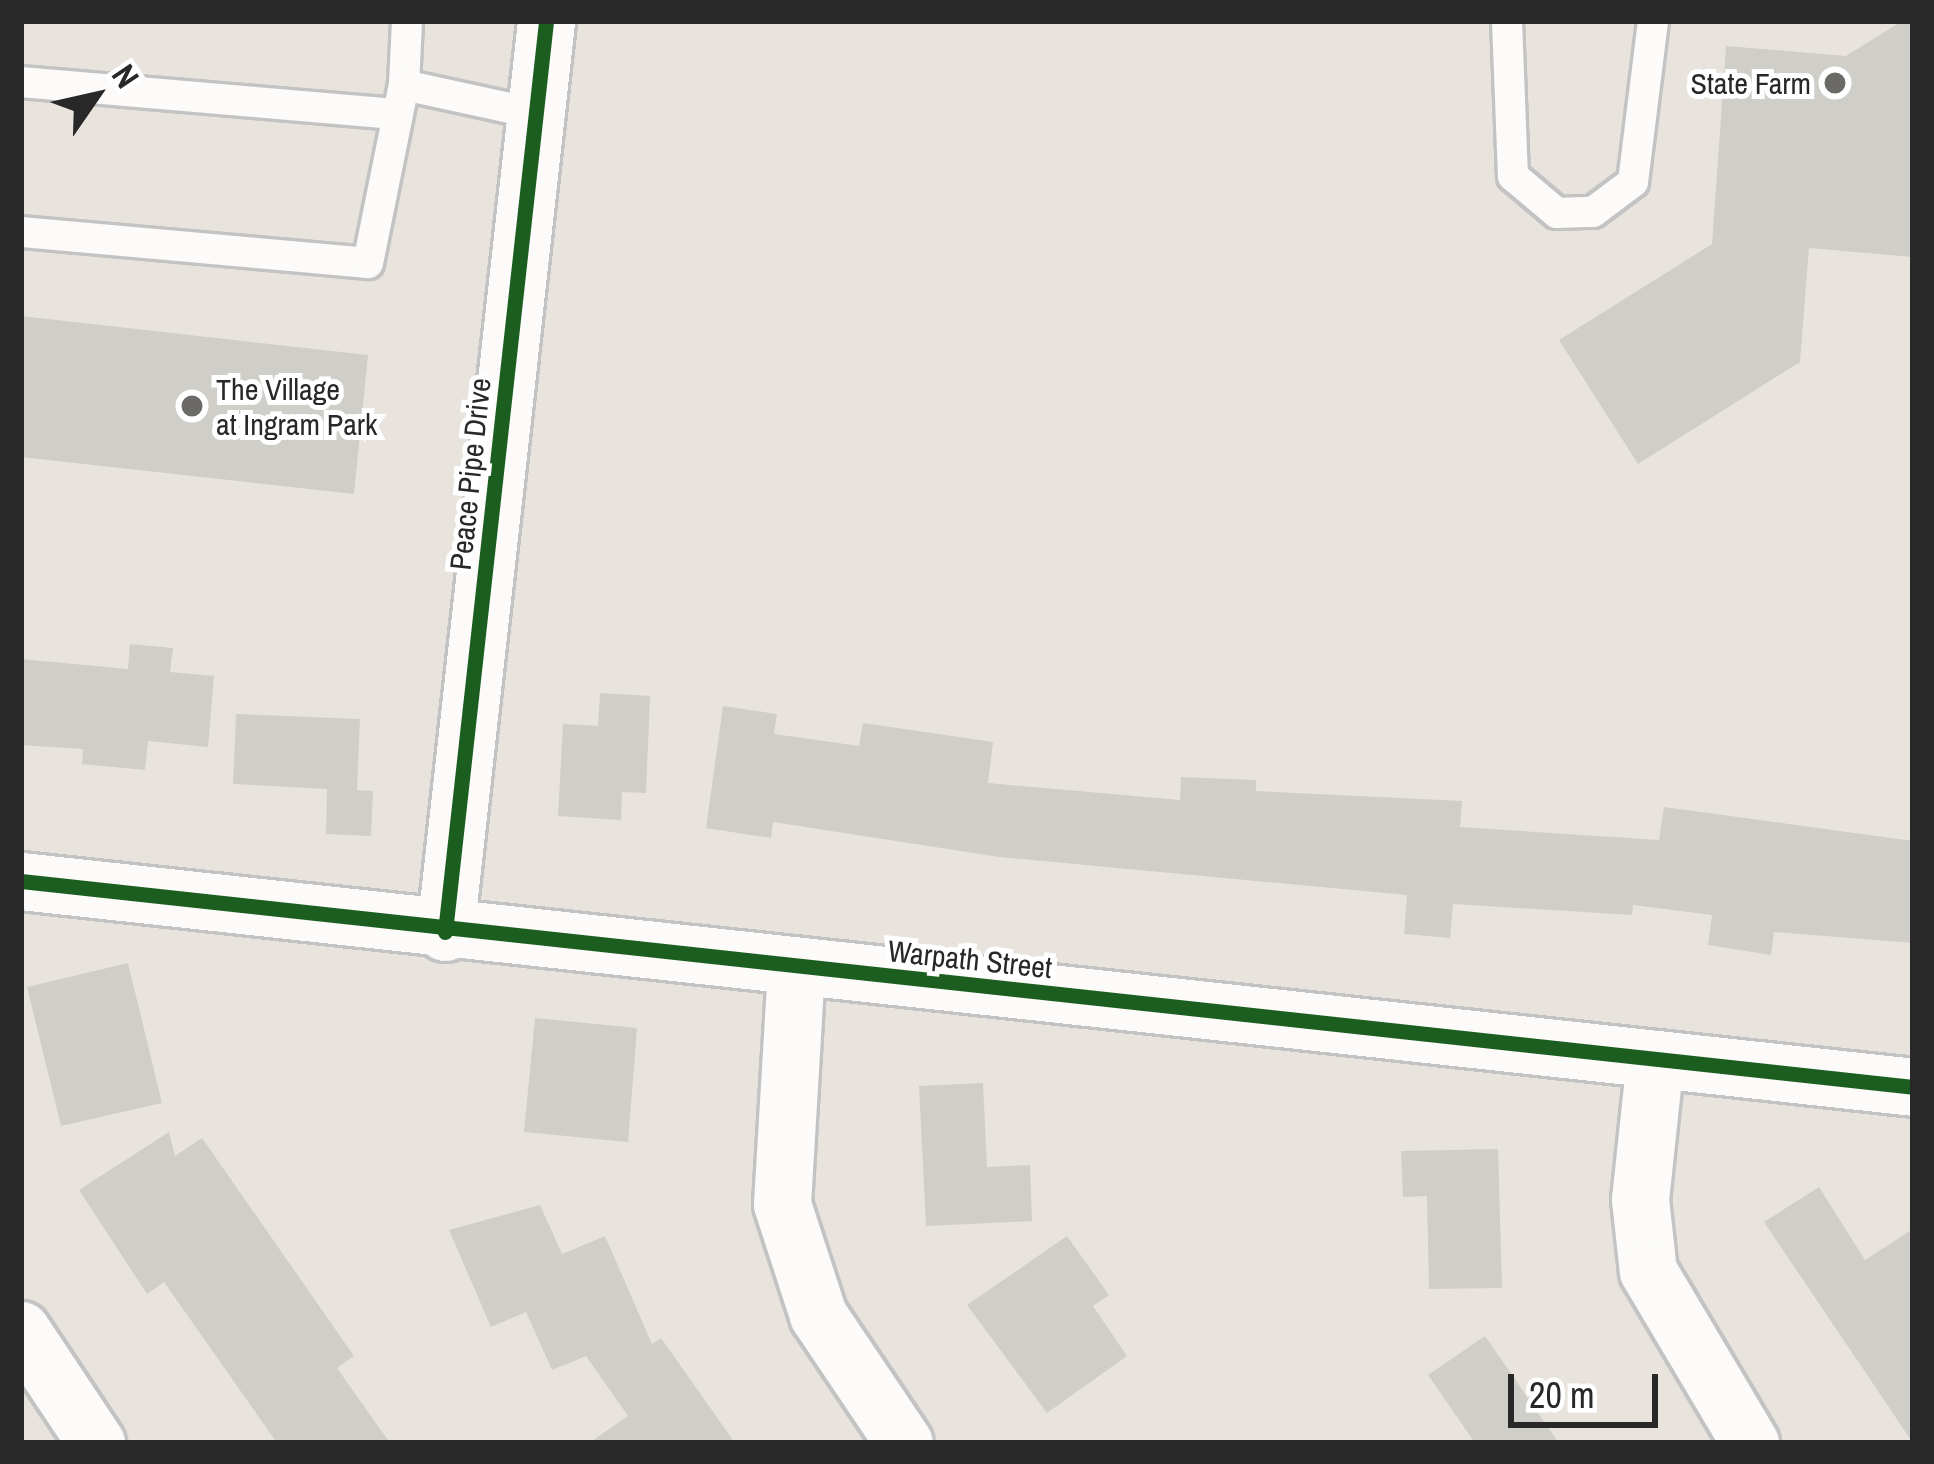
<!DOCTYPE html>
<html>
<head>
<meta charset="utf-8">
<style>
  body { margin:0 }
  #map { position:relative; width:1934px; height:1464px; overflow:hidden; background:#e8e4dd; font-family:"Archivo Narrow",sans-serif }
  div>[style] { position:absolute }
  .building>* { inset:0; background:#d0cec9 }
  .roads { filter:drop-shadow(3px 0 #c4c3c3) drop-shadow(-3px 0 #c4c3c3) drop-shadow(0 3px #c4c3c3) drop-shadow(0 -3px #c4c3c3) }
  .service>* { height:30px; margin:-15px; padding:0 15px; transform-origin:15px; border-radius:15px; background:#fcfbfa }
  .minor>* { height:57px; margin:-28.5px; padding:0 28.5px; transform-origin:28.5px; border-radius:28.5px; background:#fcfbfa }
  .cycleway>* { height:15px; margin:-7.5px; padding:0 7.5px; transform-origin:7.5px; border-radius:7.5px; background:#1b5e20 }
  .dots>* { width:33px; height:33px; translate:-50% -50%; box-sizing:border-box; border:6px solid #fff; border-radius:50% }
  span { translate:-50% -50%; white-space:nowrap; text-align:center; line-height:1.15; -webkit-text-stroke:10px #fff; paint-order:stroke }
  .poi-label { font-size:30px; color:#282828 }
  .right { translate:-100% -50%; text-align:right }
  .left { translate:0 -50%; text-align:left }
  .street-label { font-size:30px; color:#282828 }
  .frame { position:absolute; inset:0; border:24px solid #282828; pointer-events:none }
  .north { position:absolute; left:36px; top:36px; width:120px; height:120px; -webkit-text-stroke:9px #fff; paint-order:stroke; rotate:56deg; font-size:33px; font-weight:700; line-height:48px; text-align:center; color:#282828 }
  .north::after { content:''; display:block; margin:auto; width:42px; height:54px; background:#282828; clip-path:polygon(50% 0,100% 100%,50% 72%,0 100%) }
  .scale { position:absolute; left:1508px; top:1374px; width:150px; height:54px; box-sizing:border-box; border:6px solid #282828; border-top:0; padding-left:15px; font-size:36px; line-height:42px; white-space:nowrap; color:#282828; -webkit-text-stroke:9px #fff; paint-order:stroke }
</style>
</head>
<body>
<div id="map">
  <div class="building">
    <div style="clip-path:polygon(1902px 21px,1913px 21px,1913px 257px,1809px 248px,1800px 362px,1638px 464px,1559px 340px,1712px 244px,1726px 46px,1846px 56px)"></div>
    <div style="clip-path:polygon(21px 316px,368px 355px,354px 494px,21px 457px)"></div>
    <div style="clip-path:polygon(130px 644px,173px 648px,170px 672px,214px 676px,208px 747px,148px 741px,145px 770px,82px 764px,83px 749px,21px 745px,21px 659px,128px 669px)"></div>
    <div style="clip-path:polygon(600px 693px,650px 696px,646px 793px,622px 792px,621px 820px,558px 816px,563px 724px,598px 726px)"></div>
    <div style="clip-path:polygon(723px 706px,777px 714px,774px 734px,859px 746px,863px 723px,993px 742px,988px 783px,1180px 800px,1181px 777px,1256px 780px,1256px 791px,1462px 801px,1460px 827px,1659px 840px,1664px 807px,1913px 841px,1913px 943px,1774px 932px,1771px 955px,1708px 945px,1712px 915px,1633px 905px,1632px 915px,1453px 904px,1450px 938px,1404px 934px,1407px 895px,999px 857px,773px 822px,771px 838px,706px 828px)"></div>
    <div style="clip-path:polygon(236px 714px,360px 719px,357px 790px,373px 791px,371px 836px,326px 834px,327px 789px,233px 784px)"></div>
    <div style="clip-path:polygon(128px 963px,162px 1103px,61px 1126px,27px 987px)"></div>
    <div style="clip-path:polygon(535px 1018px,637px 1028px,628px 1142px,524px 1132px)"></div>
    <div style="clip-path:polygon(983px 1083px,987px 1167px,1030px 1165px,1032px 1221px,926px 1226px,919px 1086px)"></div>
    <div style="clip-path:polygon(169px 1132px,175px 1156px,202px 1138px,354px 1356px,337px 1368px,390px 1443px,277px 1443px,164px 1282px,147px 1294px,79px 1190px)"></div>
    <div style="clip-path:polygon(1498px 1149px,1502px 1288px,1429px 1289px,1427px 1196px,1403px 1197px,1401px 1151px)"></div>
    <div style="clip-path:polygon(1819px 1187px,1865px 1260px,1913px 1229px,1913px 1443px,1764px 1222px)"></div>
    <div style="clip-path:polygon(540px 1205px,562px 1254px,605px 1236px,652px 1344px,661px 1338px,735px 1443px,589px 1443px,628px 1416px,586px 1356px,552px 1370px,526px 1312px,491px 1327px,449px 1230px)"></div>
    <div style="clip-path:polygon(1067px 1236px,1109px 1295px,1093px 1306px,1127px 1356px,1047px 1413px,967px 1305px)"></div>
    <div style="clip-path:polygon(1485px 1336px,1559px 1443px,1475px 1443px,1428px 1375px)"></div>
  </div>
  <div class="roads">
    <div class="service">
      <div style="left:1507px;top:21px;width:155px;rotate:87.8deg"></div>
      <div style="left:1513px;top:176px;width:57px;rotate:40.1deg"></div>
      <div style="left:1557px;top:213px;width:36px;rotate:-2deg"></div>
      <div style="left:1593px;top:212px;width:50px;rotate:-36.9deg"></div>
      <div style="left:1633px;top:182px;width:162px;rotate:-82.9deg"></div>
      <div style="left:21px;top:82px;width:378px;rotate:4.9deg"></div>
      <div style="left:404px;top:85px;width:64px;rotate:-87.3deg"></div>
      <div style="left:21px;top:232px;width:348px;rotate:5.1deg"></div>
      <div style="left:368px;top:263px;width:182px;rotate:-78.6deg"></div>
      <div style="left:404px;top:85px;width:136px;rotate:12.3deg"></div>
    </div>
    <div class="minor">
      <div style="left:21px;top:881px;width:1903px;rotate:6.21deg"></div>
      <div style="left:445px;top:932px;width:917px;rotate:-83.67deg"></div>
      <div style="left:796px;top:968px;width:236px;rotate:93.4deg"></div>
      <div style="left:782px;top:1204px;width:117px;rotate:72deg"></div>
      <div style="left:818px;top:1315px;width:154px;rotate:56.1deg"></div>
      <div style="left:1655px;top:1059px;width:141px;rotate:96.1deg"></div>
      <div style="left:1640px;top:1199px;width:72px;rotate:83.7deg"></div>
      <div style="left:1648px;top:1271px;width:200px;rotate:59.3deg"></div>
      <div style="left:21px;top:1330px;width:136px;rotate:56.4deg"></div>
    </div>
  </div>
  <div class="cycleway">
    <div style="left:21px;top:881px;width:1903px;rotate:6.21deg"></div>
    <div style="left:445px;top:932px;width:917px;rotate:-83.67deg"></div>
  </div>
  <div class="dots">
    <div style="left:1835px;top:83px;background:#6b6a67"></div>
    <div style="left:192px;top:406px;background:#6b6a67"></div>
  </div>
  <div class="poi-label">
    <span class="right" style="left:1811px;top:83px">State Farm</span>
    <span class="left" style="left:216px;top:406px">The Village<br>at Ingram Park</span>
  </div>
  <div class="street-label">
    <span style="left:470px;top:474px;rotate:-84deg">Peace Pipe Drive</span>
    <span style="left:970px;top:959px;rotate:6deg">Warpath Street</span>
  </div>
  <div class="frame"></div>
  <div class="north">N</div>
  <div class="scale">20 m</div>
</div>
</body>
</html>
